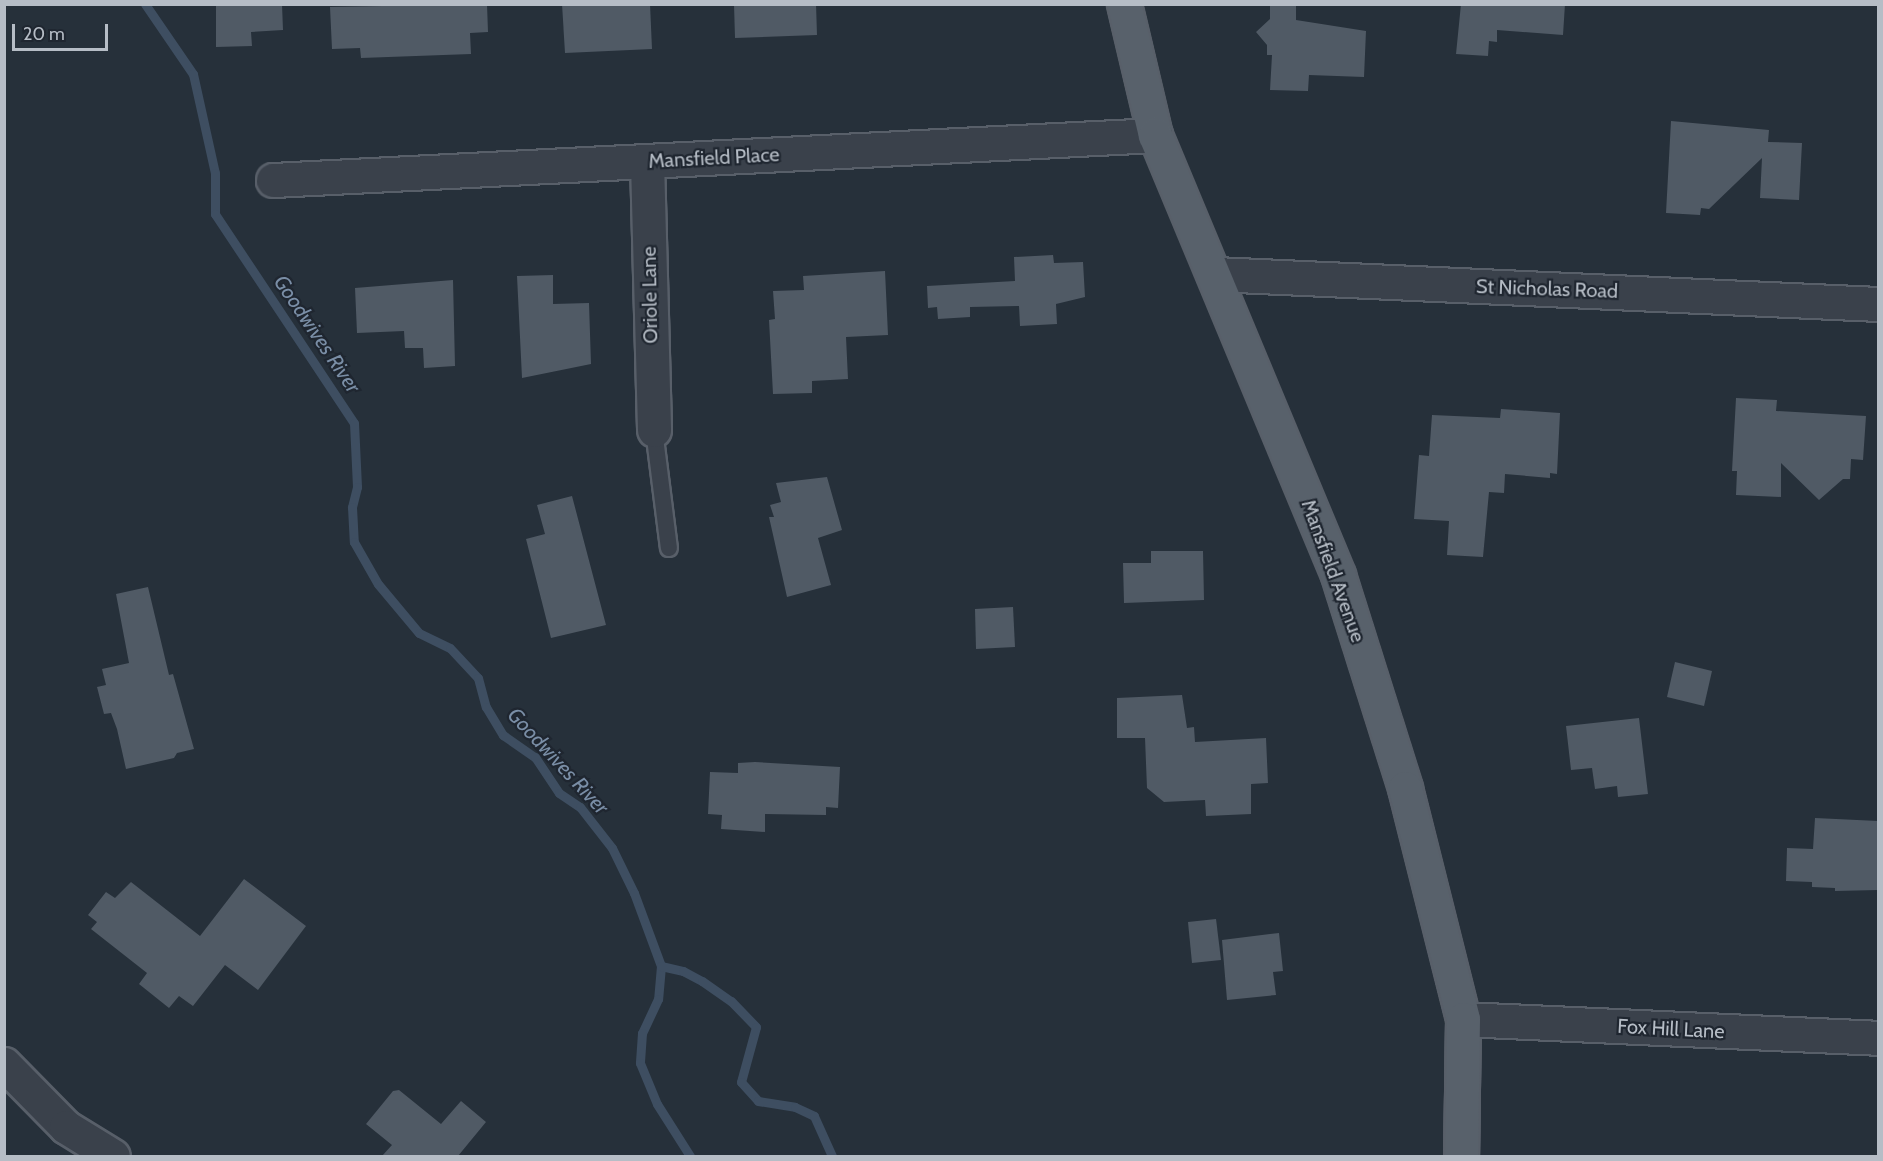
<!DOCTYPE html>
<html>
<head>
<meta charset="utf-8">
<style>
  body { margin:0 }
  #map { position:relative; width:1883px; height:1161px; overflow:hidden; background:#26303a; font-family:Cabin,sans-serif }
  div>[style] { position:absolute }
  .stream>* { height:9px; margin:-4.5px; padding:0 4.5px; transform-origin:4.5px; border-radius:4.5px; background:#3e4e61 }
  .building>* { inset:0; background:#505a65 }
  .roads { filter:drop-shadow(2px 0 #585f69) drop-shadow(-2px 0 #585f69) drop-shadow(0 2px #585f69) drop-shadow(0 -2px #585f69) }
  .lane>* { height:16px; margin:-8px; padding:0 8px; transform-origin:8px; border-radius:8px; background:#3a414b }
  .street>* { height:33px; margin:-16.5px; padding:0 16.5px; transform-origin:16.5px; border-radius:16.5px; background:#3a414b }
  .primary>* { height:33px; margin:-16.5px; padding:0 16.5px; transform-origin:16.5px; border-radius:16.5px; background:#58616b }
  span { translate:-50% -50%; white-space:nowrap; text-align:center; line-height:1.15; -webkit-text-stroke:4.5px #1f2630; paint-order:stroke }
  .street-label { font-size:20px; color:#b6bdc6 }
  .water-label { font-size:21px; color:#7a8ea6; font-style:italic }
  .frame { position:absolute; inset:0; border:6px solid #b6bdc6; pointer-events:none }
  .scale { position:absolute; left:12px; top:24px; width:96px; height:27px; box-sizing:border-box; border:3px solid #b6bdc6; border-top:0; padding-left:8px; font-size:18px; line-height:21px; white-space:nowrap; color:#b6bdc6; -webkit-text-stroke:4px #1f2630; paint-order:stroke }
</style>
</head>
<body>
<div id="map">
  <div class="stream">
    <div style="left:145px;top:4px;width:85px;rotate:55.6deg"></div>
    <div style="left:193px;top:74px;width:101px;rotate:77.5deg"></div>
    <div style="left:215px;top:173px;width:41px;rotate:90deg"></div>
    <div style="left:215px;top:214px;width:251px;rotate:56.4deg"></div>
    <div style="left:354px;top:423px;width:64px;rotate:87.3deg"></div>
    <div style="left:357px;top:487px;width:21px;rotate:104deg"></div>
    <div style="left:352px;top:507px;width:35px;rotate:87deg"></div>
    <div style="left:354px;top:542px;width:48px;rotate:60.3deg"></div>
    <div style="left:378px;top:584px;width:64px;rotate:50.1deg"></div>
    <div style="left:419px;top:633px;width:34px;rotate:26deg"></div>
    <div style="left:450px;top:648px;width:41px;rotate:47deg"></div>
    <div style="left:478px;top:678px;width:30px;rotate:75deg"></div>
    <div style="left:486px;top:707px;width:33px;rotate:59deg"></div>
    <div style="left:503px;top:735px;width:39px;rotate:35deg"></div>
    <div style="left:535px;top:757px;width:43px;rotate:56.3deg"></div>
    <div style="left:559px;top:793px;width:25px;rotate:34deg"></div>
    <div style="left:580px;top:807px;width:52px;rotate:52deg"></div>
    <div style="left:612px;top:848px;width:50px;rotate:63.9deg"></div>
    <div style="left:634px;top:893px;width:78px;rotate:69.7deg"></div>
    <div style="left:661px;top:966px;width:33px;rotate:95deg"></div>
    <div style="left:658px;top:999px;width:38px;rotate:115deg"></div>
    <div style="left:642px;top:1033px;width:30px;rotate:94deg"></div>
    <div style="left:640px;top:1063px;width:44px;rotate:67.5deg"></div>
    <div style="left:657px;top:1104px;width:62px;rotate:57.6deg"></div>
    <div style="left:661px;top:966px;width:23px;rotate:13deg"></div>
    <div style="left:683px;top:971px;width:21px;rotate:28deg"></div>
    <div style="left:702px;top:981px;width:35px;rotate:35deg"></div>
    <div style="left:731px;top:1001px;width:36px;rotate:46deg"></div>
    <div style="left:756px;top:1027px;width:57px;rotate:105.3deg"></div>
    <div style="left:741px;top:1082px;width:25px;rotate:48deg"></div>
    <div style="left:758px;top:1101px;width:37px;rotate:9deg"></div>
    <div style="left:795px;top:1107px;width:21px;rotate:25deg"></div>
    <div style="left:814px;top:1116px;width:44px;rotate:65.8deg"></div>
  </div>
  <div class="building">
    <div style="clip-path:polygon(216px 4px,282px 4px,283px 30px,251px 32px,252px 46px,216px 47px)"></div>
    <div style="clip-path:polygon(487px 4px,488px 32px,470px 33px,471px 54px,361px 58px,360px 48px,332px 49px,330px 7px)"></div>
    <div style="clip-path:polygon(562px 4px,650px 4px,652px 49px,565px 53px)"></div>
    <div style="clip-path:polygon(734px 4px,816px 4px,817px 35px,735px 38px)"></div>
    <div style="clip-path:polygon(1270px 4px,1296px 4px,1296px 20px,1366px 31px,1364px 77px,1309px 75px,1308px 91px,1270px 90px,1272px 55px,1267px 55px,1267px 45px,1256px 32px,1270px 19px)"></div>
    <div style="clip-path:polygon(1461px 4px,1565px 4px,1563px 35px,1497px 30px,1497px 42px,1489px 41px,1488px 56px,1456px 54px)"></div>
    <div style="clip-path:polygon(1671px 121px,1769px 130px,1768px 142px,1802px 143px,1799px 200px,1760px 198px,1762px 158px,1709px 209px,1701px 208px,1700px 215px,1666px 213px)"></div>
    <div style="clip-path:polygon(1053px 255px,1054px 263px,1083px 262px,1085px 297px,1056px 304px,1057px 324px,1020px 326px,1019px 306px,970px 307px,970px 317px,938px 319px,937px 307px,928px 308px,927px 286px,1015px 281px,1014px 257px)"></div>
    <div style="clip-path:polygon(885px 271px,888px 335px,846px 337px,848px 379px,812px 381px,812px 393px,773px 394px,769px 320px,775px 319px,773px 291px,804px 290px,803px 276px)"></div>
    <div style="clip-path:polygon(553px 275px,553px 304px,589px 303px,591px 364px,522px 378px,517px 276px)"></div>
    <div style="clip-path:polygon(453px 280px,455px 366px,424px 368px,423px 348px,405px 348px,404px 331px,357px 333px,355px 288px)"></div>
    <div style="clip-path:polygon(1736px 398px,1777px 400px,1776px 411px,1866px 416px,1863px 460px,1851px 459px,1850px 479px,1843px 479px,1819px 500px,1781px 463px,1781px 497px,1736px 495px,1737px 471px,1732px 471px)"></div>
    <div style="clip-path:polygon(1501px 409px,1560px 413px,1557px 474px,1550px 473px,1550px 478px,1505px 474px,1504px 493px,1489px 492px,1483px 557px,1447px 555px,1449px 521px,1414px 519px,1419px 455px,1429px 456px,1432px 415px,1500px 418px)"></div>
    <div style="clip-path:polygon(827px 477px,842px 530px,818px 538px,831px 585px,787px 597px,769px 517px,774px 517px,770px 505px,781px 502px,776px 483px)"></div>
    <div style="clip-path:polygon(572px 496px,606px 625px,551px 638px,526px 539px,545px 534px,537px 505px)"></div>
    <div style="clip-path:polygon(1151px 551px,1203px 551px,1204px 600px,1124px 603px,1123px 563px,1151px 563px)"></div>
    <div style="clip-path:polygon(148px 587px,169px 675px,173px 674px,194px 749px,177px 753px,174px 758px,126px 769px,117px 729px,111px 713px,104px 714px,97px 687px,106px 685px,102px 669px,129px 663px,116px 594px)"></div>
    <div style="clip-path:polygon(1013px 607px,1015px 647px,976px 649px,975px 609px)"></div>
    <div style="clip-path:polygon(1675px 662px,1712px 671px,1704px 706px,1667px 697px)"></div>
    <div style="clip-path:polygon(1182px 695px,1187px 728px,1194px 727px,1195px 742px,1266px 738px,1268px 783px,1251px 784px,1251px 814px,1206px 816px,1205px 800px,1164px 802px,1147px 788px,1145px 738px,1117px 738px,1117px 698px)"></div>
    <div style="clip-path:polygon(1639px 718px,1648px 794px,1618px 797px,1617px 786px,1595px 789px,1592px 768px,1571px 770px,1566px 726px)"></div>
    <div style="clip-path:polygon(755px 762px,840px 767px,838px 808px,826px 807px,826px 815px,765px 814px,765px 832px,721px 829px,722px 815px,708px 814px,710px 772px,738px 773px,738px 763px)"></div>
    <div style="clip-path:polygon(1815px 818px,1878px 821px,1878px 890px,1835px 891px,1835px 888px,1812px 887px,1812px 882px,1786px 881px,1787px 848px,1813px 849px)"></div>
    <div style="clip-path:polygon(244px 879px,306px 926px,258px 990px,225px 965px,193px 1006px,179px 996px,169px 1008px,139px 984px,147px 973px,91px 929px,97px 922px,88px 915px,106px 892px,115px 898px,131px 882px,200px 936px)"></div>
    <div style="clip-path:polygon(1216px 919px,1221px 960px,1192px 963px,1188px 922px)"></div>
    <div style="clip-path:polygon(1279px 933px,1283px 971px,1273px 972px,1276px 995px,1227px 1000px,1222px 940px)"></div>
    <div style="clip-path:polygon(399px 1090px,441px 1124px,461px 1101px,486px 1122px,458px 1156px,382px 1156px,392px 1145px,366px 1124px,393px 1091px)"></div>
  </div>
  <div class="roads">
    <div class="lane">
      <div style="left:654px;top:430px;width:119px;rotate:82.8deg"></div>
    </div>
    <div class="street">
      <div style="left:647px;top:161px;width:269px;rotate:88.5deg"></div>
      <div style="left:273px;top:180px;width:883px;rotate:-2.92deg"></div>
      <div style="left:1215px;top:274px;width:664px;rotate:2.59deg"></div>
      <div style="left:1463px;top:1019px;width:415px;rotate:2.6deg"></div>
      <div style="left:4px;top:1064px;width:88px;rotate:45.5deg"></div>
      <div style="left:66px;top:1127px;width:55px;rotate:31.7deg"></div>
    </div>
    <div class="primary">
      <div style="left:1124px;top:4px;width:135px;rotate:76.7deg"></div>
      <div style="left:1155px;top:135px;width:477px;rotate:67.4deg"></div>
      <div style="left:1338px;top:575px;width:223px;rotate:72.5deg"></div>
      <div style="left:1405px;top:788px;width:238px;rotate:75.9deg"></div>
      <div style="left:1463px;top:1019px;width:137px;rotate:90.8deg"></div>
    </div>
  </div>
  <div class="street-label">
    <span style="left:714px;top:158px;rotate:-3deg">Mansfield Place</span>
    <span style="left:1547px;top:289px;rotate:2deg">St Nicholas Road</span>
    <span style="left:650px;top:295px;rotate:-91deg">Oriole Lane</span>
    <span style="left:1333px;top:571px;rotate:70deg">Mansfield Avenue</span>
    <span style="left:1671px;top:1029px;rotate:3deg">Fox Hill Lane</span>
  </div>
  <div class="water-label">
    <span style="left:317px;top:334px;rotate:56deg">Goodwives River</span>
    <span style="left:558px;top:761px;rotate:47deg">Goodwives River</span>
  </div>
  <div class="frame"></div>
  <div class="scale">20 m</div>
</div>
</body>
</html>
